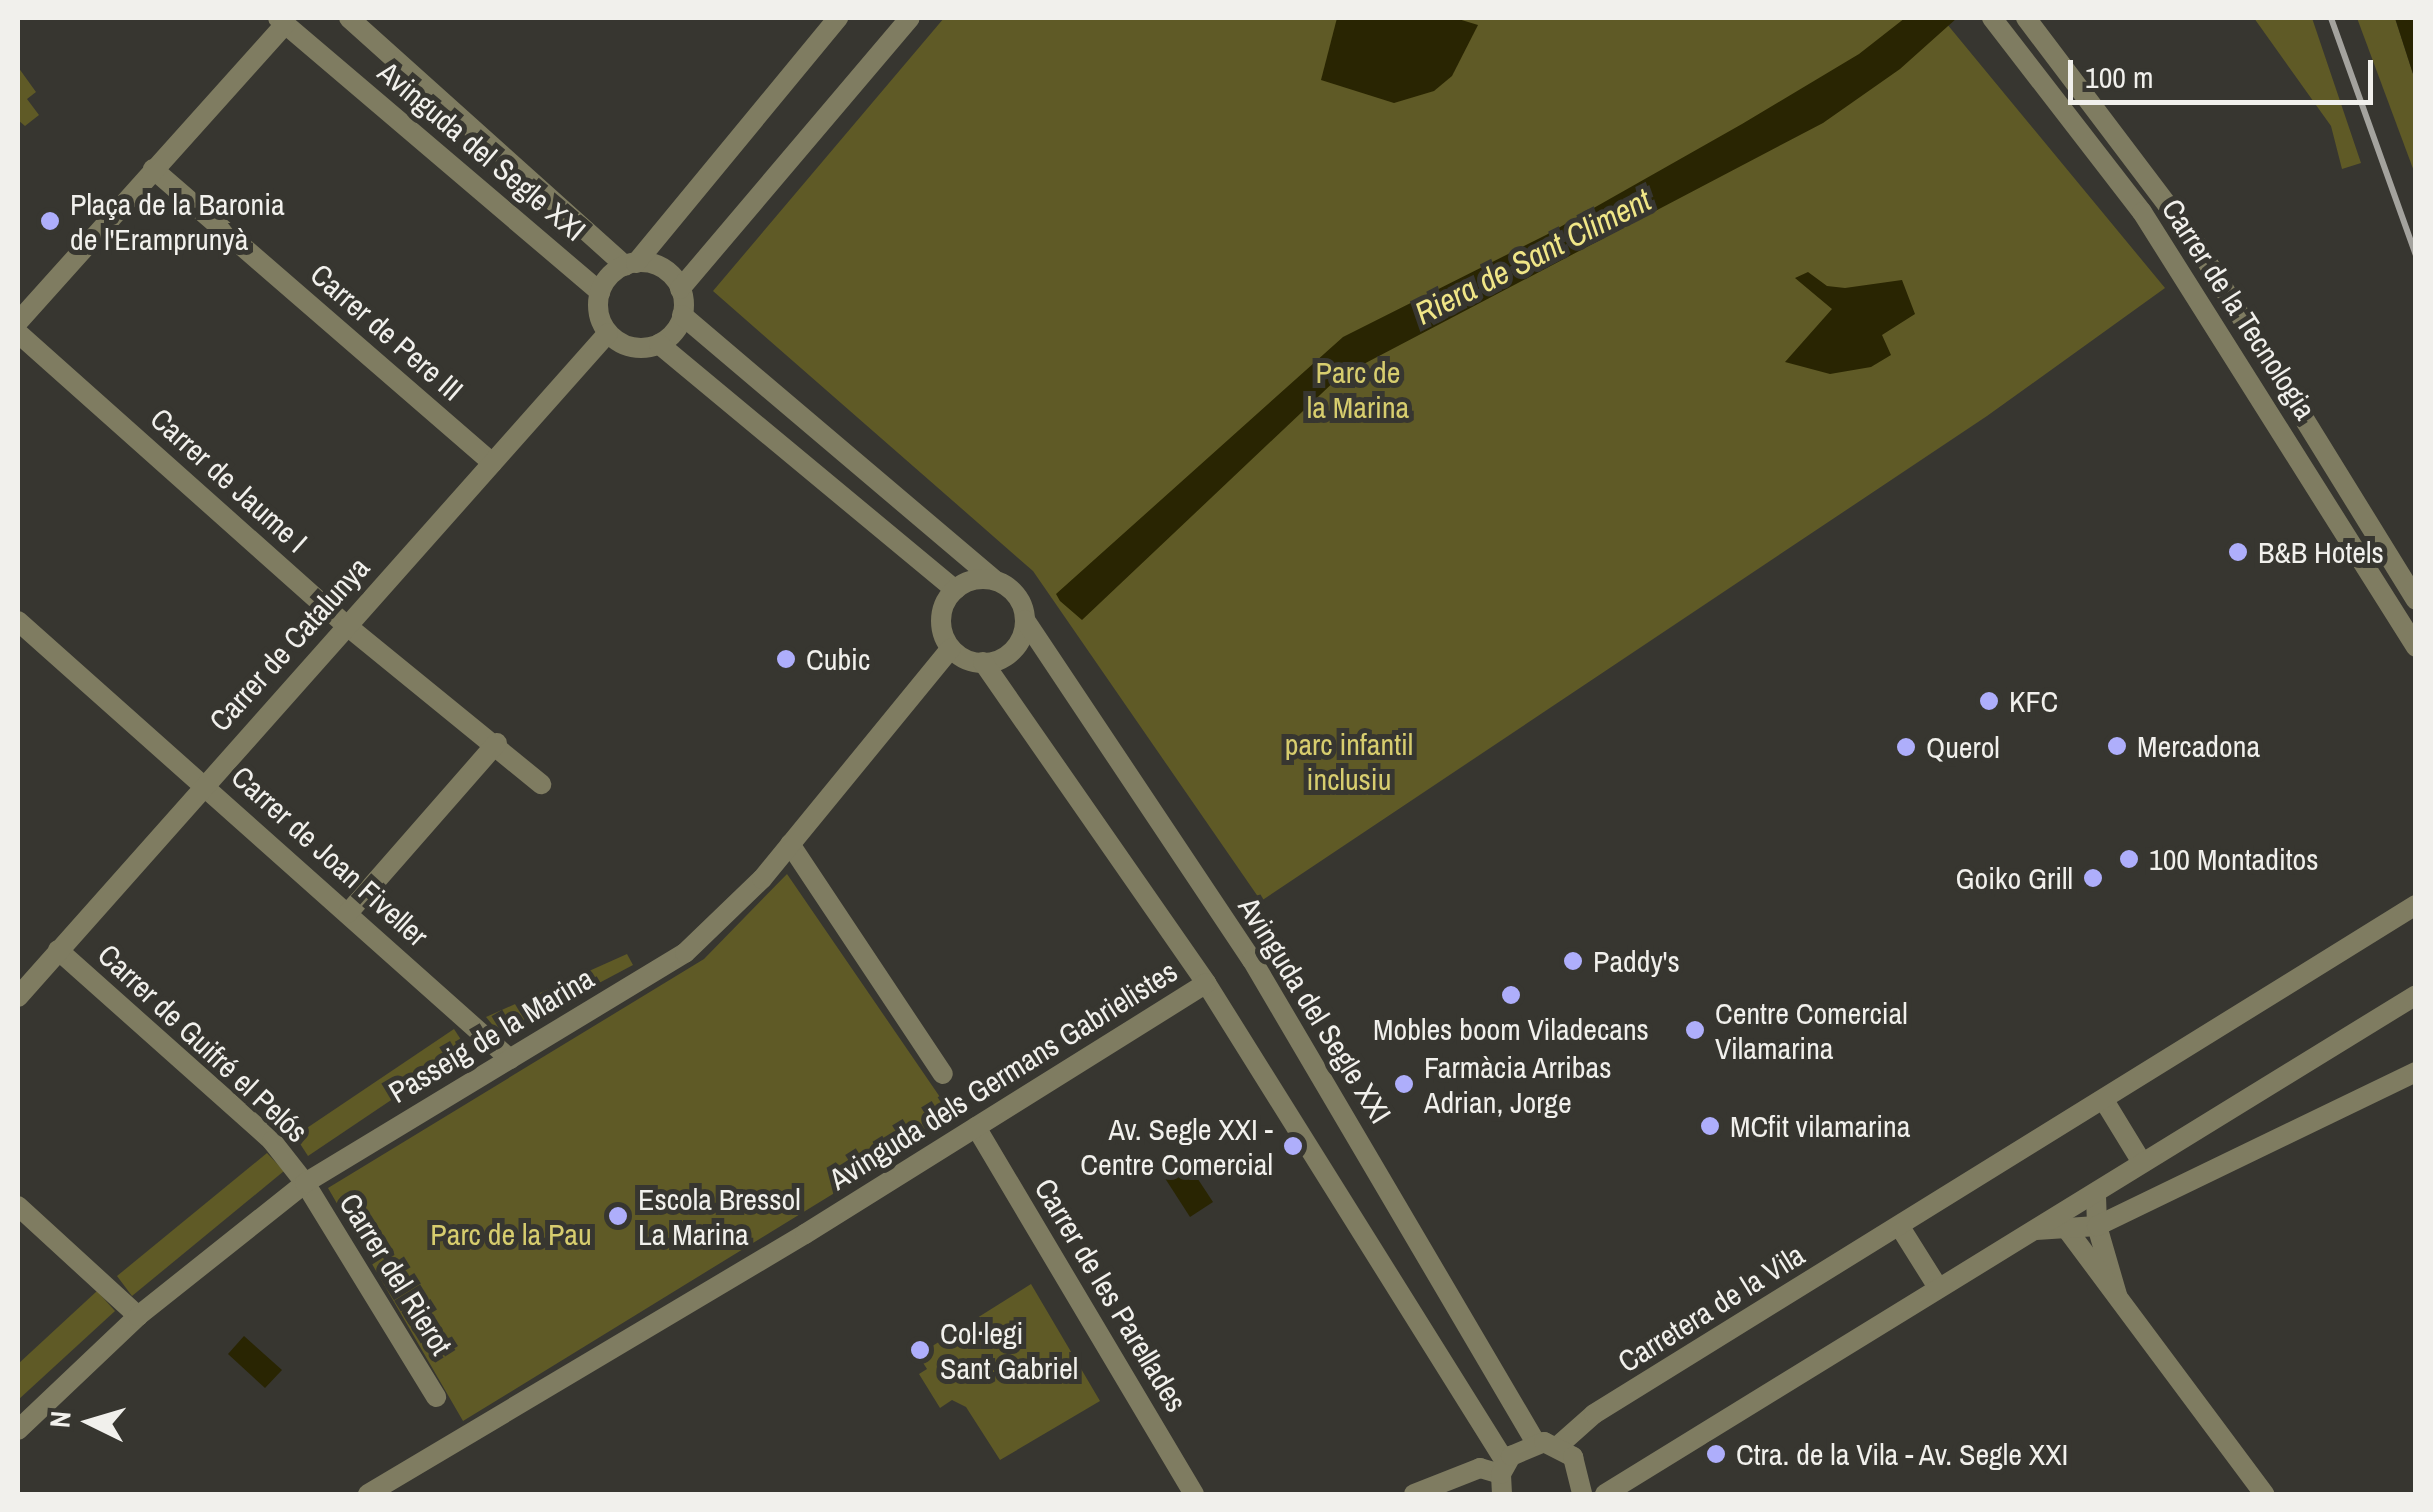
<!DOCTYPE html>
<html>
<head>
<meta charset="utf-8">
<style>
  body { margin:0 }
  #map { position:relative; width:2433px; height:1512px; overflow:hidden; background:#373630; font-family:"Archivo Narrow",sans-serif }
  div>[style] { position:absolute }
  .green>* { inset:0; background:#5f5a26 }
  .water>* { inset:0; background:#292502 }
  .minor>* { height:20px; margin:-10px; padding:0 10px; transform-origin:10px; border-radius:10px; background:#7f7c61 }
  .minor>.ring { margin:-10px; padding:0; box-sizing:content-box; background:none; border:20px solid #7f7c61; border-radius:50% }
  .tertiary>* { height:20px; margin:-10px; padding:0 10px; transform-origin:10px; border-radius:10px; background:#7f7c61 }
  .rail>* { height:6px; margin:-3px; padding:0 3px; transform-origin:3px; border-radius:3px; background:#a4a39e }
  .dots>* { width:28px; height:28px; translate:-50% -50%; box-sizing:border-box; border:5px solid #373630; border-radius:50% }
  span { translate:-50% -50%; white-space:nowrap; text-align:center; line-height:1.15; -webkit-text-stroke:10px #373630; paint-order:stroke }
  .street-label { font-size:30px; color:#f1f0ec }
  .poi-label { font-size:30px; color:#f1f0ec }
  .left { translate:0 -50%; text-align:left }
  .right { translate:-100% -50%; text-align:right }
  .park-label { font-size:30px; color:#d7cd6e }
  .water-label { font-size:32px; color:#f0e687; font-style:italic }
  .frame { position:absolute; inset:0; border:20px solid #f1f0ec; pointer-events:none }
  .north { position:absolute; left:40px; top:1372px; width:100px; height:100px; -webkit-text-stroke:8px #373630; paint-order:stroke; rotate:275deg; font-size:28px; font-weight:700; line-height:40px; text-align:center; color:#f1f0ec }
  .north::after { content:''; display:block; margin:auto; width:35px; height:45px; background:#f1f0ec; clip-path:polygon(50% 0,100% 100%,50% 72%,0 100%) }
  .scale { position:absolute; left:2068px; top:60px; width:305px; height:45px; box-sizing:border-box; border:5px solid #f1f0ec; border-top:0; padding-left:12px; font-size:30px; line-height:35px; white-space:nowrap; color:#f1f0ec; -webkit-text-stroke:8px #373630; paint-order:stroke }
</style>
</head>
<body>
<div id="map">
  <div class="green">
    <div style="clip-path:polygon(944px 18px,1942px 18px,2165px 288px,1987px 416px,1261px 901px,1033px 571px,713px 291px)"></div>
    <div style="clip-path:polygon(2254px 18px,2312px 18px,2361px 163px,2342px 169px,2331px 126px)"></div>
    <div style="clip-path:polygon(2357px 18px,2395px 18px,2415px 80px,2415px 174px)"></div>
    <div style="clip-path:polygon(18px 67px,36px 92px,27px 99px,39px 115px,25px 126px,18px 120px)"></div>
    <div style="clip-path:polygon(787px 874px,955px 1119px,463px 1421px,328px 1188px,704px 959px)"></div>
    <div style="clip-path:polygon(627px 954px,633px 965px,501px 1035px,486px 1017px)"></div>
    <div style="clip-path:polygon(454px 1029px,467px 1049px,308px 1156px,295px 1136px)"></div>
    <div style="clip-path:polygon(267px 1153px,284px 1171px,132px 1296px,117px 1276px)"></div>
    <div style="clip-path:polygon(1031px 1284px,1100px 1401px,1000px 1460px,966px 1407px,952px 1400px,940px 1408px,919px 1374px,927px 1369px,918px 1355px)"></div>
    <div style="clip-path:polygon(97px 1291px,115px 1311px,18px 1400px,18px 1364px)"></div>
  </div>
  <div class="water">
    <div style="clip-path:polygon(1337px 18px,1455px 18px,1478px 25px,1452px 76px,1434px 91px,1394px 103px,1321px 80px)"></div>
    <div style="clip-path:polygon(1905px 18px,1957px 18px,1900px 69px,1823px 123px,1339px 377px,1082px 620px,1060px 601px,1056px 594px,1343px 337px,1546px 235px,1742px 124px,1859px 54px)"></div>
    <div style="clip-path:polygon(2395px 18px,2415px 18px,2415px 80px)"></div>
    <div style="clip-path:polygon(1808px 272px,1827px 286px,1845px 288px,1902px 280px,1915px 314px,1882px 335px,1891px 355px,1871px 367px,1830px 374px,1785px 362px,1832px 309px,1795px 278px)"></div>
    <div style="clip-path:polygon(1184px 1158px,1213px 1202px,1190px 1217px,1161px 1172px)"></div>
    <div style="clip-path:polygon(244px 1336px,282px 1370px,265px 1388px,228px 1354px)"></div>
  </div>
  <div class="minor">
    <div style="left:278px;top:18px;width:423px;rotate:40.4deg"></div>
    <div style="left:349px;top:18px;width:371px;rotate:41.9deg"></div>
    <div style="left:1992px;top:18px;width:245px;rotate:52.3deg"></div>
    <div style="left:2142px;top:212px;width:514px;rotate:57.79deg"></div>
    <div style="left:2026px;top:18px;width:277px;rotate:52.9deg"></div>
    <div style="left:2193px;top:239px;width:424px;rotate:58.3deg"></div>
    <div style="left:153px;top:169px;width:449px;rotate:40.9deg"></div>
    <div class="ring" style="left:598px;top:262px;width:66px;height:66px"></div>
    <div style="left:636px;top:263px;width:318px;rotate:-50.5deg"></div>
    <div style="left:680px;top:289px;width:355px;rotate:-49.7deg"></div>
    <div style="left:682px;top:315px;width:410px;rotate:40.3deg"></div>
    <div style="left:18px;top:322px;width:400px;rotate:-48.1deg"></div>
    <div style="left:18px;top:333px;width:439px;rotate:41.7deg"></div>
    <div style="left:346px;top:625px;width:252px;rotate:39.2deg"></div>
    <div style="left:659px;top:344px;width:385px;rotate:39.7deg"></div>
    <div class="ring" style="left:941px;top:579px;width:64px;height:64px"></div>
    <div style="left:1025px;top:620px;width:409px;rotate:56.3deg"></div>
    <div style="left:1252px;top:960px;width:560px;rotate:59.54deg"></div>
    <div style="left:18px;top:621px;width:659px;rotate:41.68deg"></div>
    <div style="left:983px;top:662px;width:391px;rotate:55.2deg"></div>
    <div style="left:1206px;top:983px;width:566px;rotate:57.99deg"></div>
    <div style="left:790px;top:844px;width:276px;rotate:56.4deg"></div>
    <div style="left:348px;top:913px;width:226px;rotate:-48.8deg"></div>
    <div style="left:58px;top:950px;width:287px;rotate:41.7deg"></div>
    <div style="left:272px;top:1141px;width:53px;rotate:51.8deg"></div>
    <div style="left:305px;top:1183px;width:251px;rotate:58.5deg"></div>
    <div style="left:18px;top:997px;width:888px;rotate:-48.38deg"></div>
    <div style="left:976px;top:1127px;width:427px;rotate:59.3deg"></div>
    <div style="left:2096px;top:1196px;width:30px;rotate:88deg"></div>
    <div style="left:2097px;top:1226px;width:72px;rotate:73.8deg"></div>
    <div style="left:18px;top:1206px;width:163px;rotate:42.5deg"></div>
    <div style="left:2066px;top:1228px;width:332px;rotate:53.3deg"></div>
    <div style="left:2036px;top:1230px;width:61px;rotate:-3.8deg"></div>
    <div style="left:2097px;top:1226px;width:354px;rotate:-25.8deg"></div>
    <div style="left:18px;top:1430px;width:166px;rotate:-43.5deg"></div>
    <div style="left:138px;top:1316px;width:213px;rotate:-38.5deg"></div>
    <div style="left:305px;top:1183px;width:444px;rotate:-31.2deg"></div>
    <div style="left:685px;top:953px;width:107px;rotate:-43.9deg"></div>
    <div style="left:762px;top:879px;width:298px;rotate:-50.7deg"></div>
    <div style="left:368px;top:1494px;width:508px;rotate:-30.75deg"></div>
    <div style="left:805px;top:1234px;width:473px;rotate:-32deg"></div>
  </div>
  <div class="tertiary">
    <div style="left:2105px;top:1102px;width:69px;rotate:58.6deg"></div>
    <div style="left:1900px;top:1227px;width:70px;rotate:57.9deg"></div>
    <div style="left:1558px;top:1446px;width:48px;rotate:-41.6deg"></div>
    <div style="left:1594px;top:1414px;width:967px;rotate:-31.77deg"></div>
    <div style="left:1414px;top:1494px;width:71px;rotate:-21.5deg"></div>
    <div style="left:1480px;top:1468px;width:22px;rotate:16deg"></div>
    <div style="left:1502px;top:1494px;width:20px;rotate:-93deg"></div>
    <div style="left:1501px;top:1474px;width:21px;rotate:-61deg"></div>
    <div style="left:1511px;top:1456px;width:36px;rotate:-23deg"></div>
    <div style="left:1544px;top:1442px;width:33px;rotate:27deg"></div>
    <div style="left:1573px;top:1457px;width:38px;rotate:76deg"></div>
    <div style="left:1605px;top:1494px;width:952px;rotate:-31.6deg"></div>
  </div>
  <div class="rail">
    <div style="left:2331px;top:18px;width:252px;rotate:70.3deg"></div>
  </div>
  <div class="dots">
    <div style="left:50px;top:221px;background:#aeaefb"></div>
    <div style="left:2238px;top:552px;background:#aeaefb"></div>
    <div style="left:786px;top:659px;background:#aeaefb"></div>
    <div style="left:1989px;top:701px;background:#aeaefb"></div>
    <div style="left:2117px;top:746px;background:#aeaefb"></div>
    <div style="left:1906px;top:747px;background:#aeaefb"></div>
    <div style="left:2129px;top:859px;background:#aeaefb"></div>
    <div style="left:2093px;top:878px;background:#aeaefb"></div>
    <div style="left:1573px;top:961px;background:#aeaefb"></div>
    <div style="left:1511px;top:995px;background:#aeaefb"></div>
    <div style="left:1695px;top:1030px;background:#aeaefb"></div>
    <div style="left:1404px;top:1084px;background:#aeaefb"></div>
    <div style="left:1710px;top:1126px;background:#aeaefb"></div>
    <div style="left:1293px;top:1146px;background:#aeaefb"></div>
    <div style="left:618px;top:1216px;background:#aeaefb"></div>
    <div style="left:920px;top:1350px;background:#aeaefb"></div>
    <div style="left:1716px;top:1454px;background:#aeaefb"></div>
  </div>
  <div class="street-label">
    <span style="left:482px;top:151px;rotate:40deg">Avinguda del Segle XXI</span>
    <span style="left:2239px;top:309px;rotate:57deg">Carrer de la Tecnologia</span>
    <span style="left:387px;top:332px;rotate:41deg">Carrer de Pere III</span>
    <span style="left:229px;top:480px;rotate:42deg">Carrer de Jaume I</span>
    <span style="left:289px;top:644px;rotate:-48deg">Carrer de Catalunya</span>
    <span style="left:330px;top:856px;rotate:42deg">Carrer de Joan Fiveller</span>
    <span style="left:1315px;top:1010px;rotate:58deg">Avinguda del Segle XXI</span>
    <span style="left:491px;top:1035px;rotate:-31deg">Passeig de la Marina</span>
    <span style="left:203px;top:1043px;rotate:43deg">Carrer de Guifré el Pelós</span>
    <span style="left:1003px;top:1075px;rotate:-32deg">Avinguda dels Germans Gabrielistes</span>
    <span style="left:396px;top:1274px;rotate:58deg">Carrer del Rierot</span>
    <span style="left:1111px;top:1295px;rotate:59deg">Carrer de les Parellades</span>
    <span style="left:1711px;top:1308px;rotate:-32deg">Carretera de la Vila</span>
  </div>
  <div class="poi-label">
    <span class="left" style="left:70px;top:221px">Plaça de la Baronia<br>de l'Eramprunyà</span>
    <span class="left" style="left:2258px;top:552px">B&amp;B Hotels</span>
    <span class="left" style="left:806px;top:659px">Cubic</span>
    <span class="left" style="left:2009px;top:701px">KFC</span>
    <span class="left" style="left:2137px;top:746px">Mercadona</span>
    <span class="left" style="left:1926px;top:747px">Querol</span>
    <span class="left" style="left:2149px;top:859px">100 Montaditos</span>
    <span class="right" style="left:2073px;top:878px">Goiko Grill</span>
    <span class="left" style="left:1593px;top:961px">Paddy's</span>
    <span class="left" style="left:1715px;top:1030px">Centre Comercial<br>Vilamarina</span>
    <span style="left:1511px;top:1029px">Mobles boom Viladecans</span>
    <span class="left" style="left:1424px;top:1084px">Farmàcia Arribas<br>Adrian, Jorge</span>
    <span class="left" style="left:1730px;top:1126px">MCfit vilamarina</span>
    <span class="right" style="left:1273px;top:1146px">Av. Segle XXI -<br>Centre Comercial</span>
    <span class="left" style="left:638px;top:1216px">Escola Bressol<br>La Marina</span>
    <span class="left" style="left:940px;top:1350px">Col·legi<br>Sant Gabriel</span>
    <span class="left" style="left:1736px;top:1454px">Ctra. de la Vila - Av. Segle XXI</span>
  </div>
  <div class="park-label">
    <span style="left:1358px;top:389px">Parc de<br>la Marina</span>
    <span style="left:1349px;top:761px">parc infantil<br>inclusiu</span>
    <span style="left:511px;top:1234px">Parc de la Pau</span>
  </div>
  <div class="water-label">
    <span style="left:1533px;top:257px;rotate:-27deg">Riera de Sant Climent</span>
  </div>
  <div class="frame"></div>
  <div class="north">N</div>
  <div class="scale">100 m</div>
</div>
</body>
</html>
